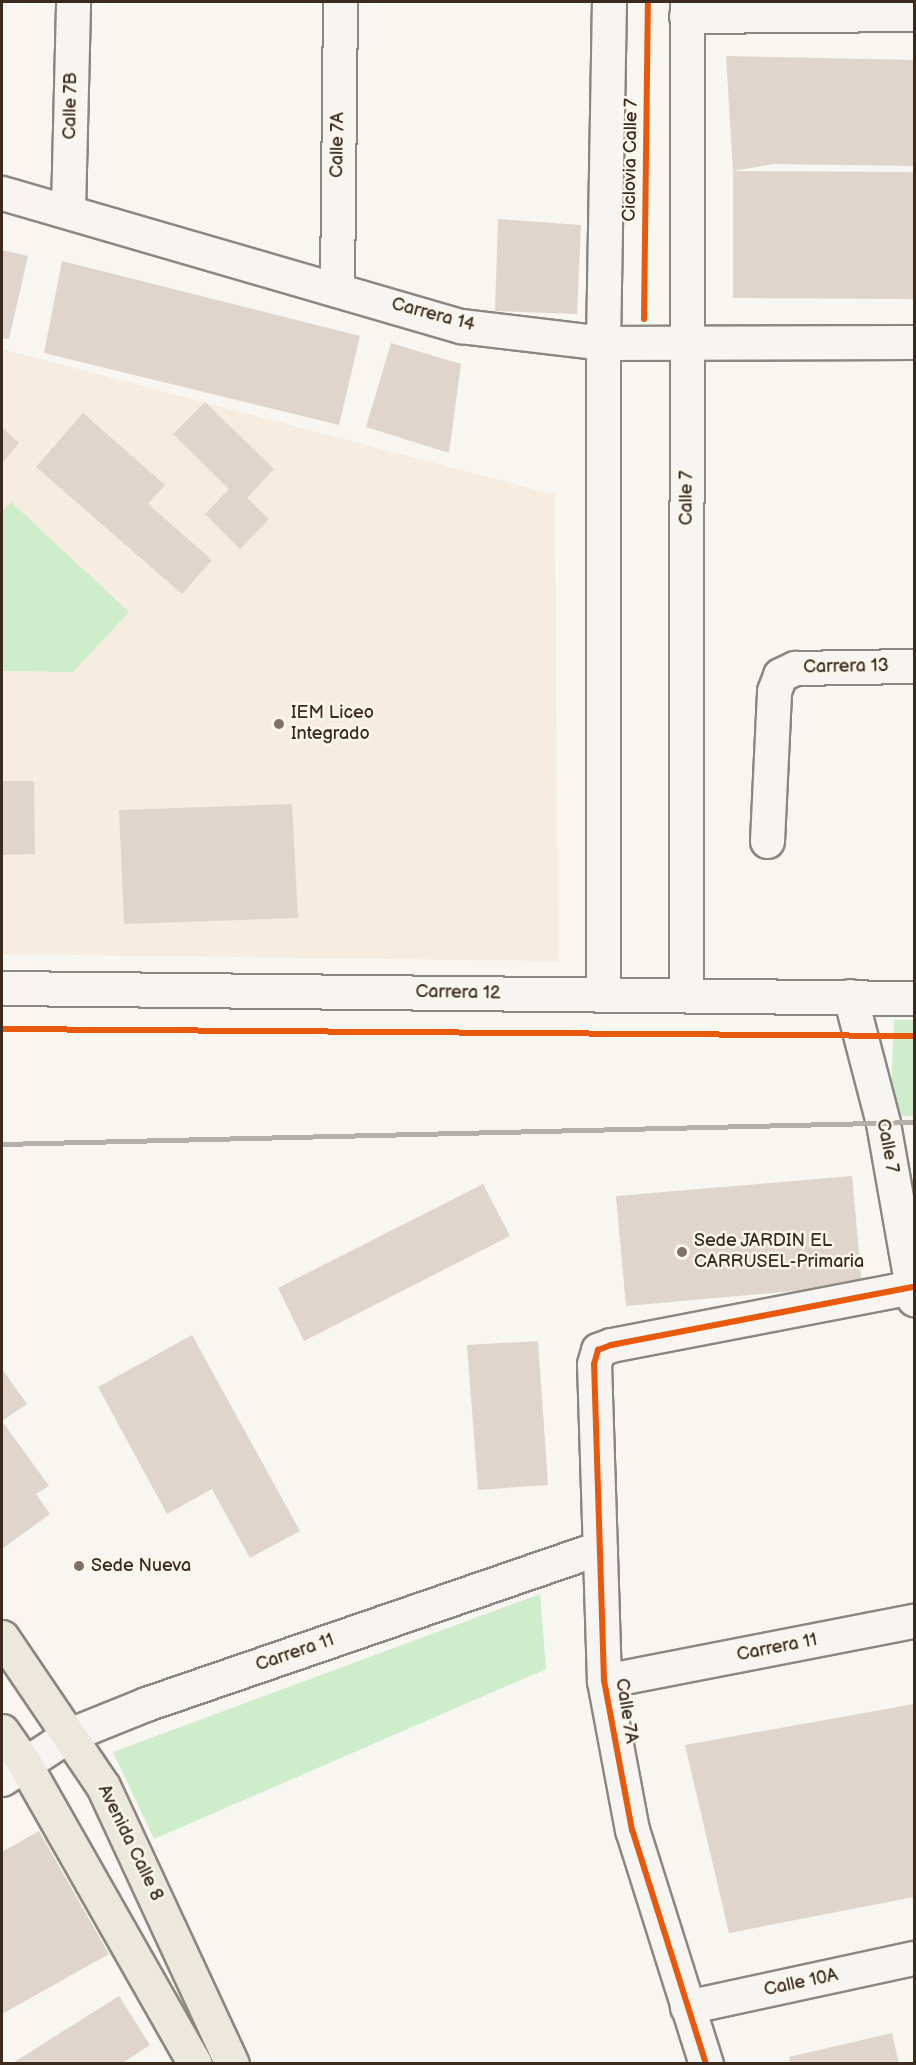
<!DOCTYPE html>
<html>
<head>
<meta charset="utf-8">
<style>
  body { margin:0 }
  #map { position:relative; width:916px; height:2065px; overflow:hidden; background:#f8f6f0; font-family:"Balsamiq Sans",sans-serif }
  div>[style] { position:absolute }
  .built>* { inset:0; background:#f6ece0 }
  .green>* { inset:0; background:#cdedcb }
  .building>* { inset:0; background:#e0d5cd }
  .roads { filter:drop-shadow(2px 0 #8b8781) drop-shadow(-2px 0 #8b8781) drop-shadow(0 2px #8b8781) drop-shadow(0 -2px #8b8781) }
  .minor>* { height:33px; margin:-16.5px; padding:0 16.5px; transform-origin:16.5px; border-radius:16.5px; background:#f6f5f1 }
  .major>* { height:33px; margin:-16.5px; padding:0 16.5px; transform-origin:16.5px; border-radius:16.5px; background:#ede8dd }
  .rail>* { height:4.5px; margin:-2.25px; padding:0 2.25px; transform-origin:2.25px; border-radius:2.25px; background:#b3b0ac }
  .cycleway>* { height:6px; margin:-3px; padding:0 3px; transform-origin:3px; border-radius:3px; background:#e8590c }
  .dots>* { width:16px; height:16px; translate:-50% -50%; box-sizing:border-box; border:3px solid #fbf7ec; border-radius:50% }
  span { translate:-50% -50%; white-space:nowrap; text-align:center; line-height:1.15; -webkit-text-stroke:5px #fbf7ec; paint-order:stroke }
  .street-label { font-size:18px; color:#3b2a1e }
  .poi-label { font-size:18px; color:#3b2a1e }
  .left { translate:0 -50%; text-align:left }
  .frame { position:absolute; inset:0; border:3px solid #3b2a1e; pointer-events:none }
</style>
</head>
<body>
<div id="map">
  <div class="built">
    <div style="clip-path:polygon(2px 349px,555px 495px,558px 961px,2px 954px)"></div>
  </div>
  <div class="green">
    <div style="clip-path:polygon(11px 502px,129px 612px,73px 672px,2px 671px,2px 512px)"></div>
    <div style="clip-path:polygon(894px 1020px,914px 1020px,914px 1116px,890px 1116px)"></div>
    <div style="clip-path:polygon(540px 1594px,546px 1669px,154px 1839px,113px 1752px)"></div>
  </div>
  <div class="building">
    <div style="clip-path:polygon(726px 56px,914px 60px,914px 166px,774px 164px,733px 171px)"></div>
    <div style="clip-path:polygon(733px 171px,914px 172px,914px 299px,733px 298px)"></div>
    <div style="clip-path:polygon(498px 219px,581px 225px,577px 314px,495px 311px)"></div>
    <div style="clip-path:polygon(2px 250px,28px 256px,9px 339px,2px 338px)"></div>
    <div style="clip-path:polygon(62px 261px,360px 336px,339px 425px,44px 353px)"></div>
    <div style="clip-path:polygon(391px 343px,461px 364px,449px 453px,366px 427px)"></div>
    <div style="clip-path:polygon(205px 402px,274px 469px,247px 498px,269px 519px,240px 549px,205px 514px,229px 489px,173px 434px)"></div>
    <div style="clip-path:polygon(83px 413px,165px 485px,148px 504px,212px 560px,182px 594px,36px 467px)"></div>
    <div style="clip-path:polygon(2px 427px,19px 443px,2px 463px)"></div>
    <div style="clip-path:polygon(2px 781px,34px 781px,35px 854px,2px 855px)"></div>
    <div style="clip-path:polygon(292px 804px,298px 918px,124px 924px,119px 810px)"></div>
    <div style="clip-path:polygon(852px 1176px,862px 1285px,626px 1306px,616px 1196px)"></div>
    <div style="clip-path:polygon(483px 1184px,510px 1236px,304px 1341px,278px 1288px)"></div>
    <div style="clip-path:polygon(192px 1335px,300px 1531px,250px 1558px,212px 1489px,167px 1514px,98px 1387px)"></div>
    <div style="clip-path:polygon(538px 1341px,548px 1485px,478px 1490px,467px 1345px)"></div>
    <div style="clip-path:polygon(2px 1369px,27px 1404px,2px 1421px,49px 1486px,36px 1494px,50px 1514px,2px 1549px)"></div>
    <div style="clip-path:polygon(914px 1704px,914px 1897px,729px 1933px,685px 1745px)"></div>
    <div style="clip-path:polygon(39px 1831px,109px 1954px,2px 2014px,2px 1852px)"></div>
    <div style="clip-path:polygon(119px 1996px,150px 2045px,121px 2064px,11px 2064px)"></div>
    <div style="clip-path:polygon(892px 2033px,899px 2064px,791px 2064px,789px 2057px)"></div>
  </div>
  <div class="roads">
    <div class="minor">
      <div style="left:686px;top:16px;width:228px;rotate:-0.5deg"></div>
      <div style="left:2px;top:193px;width:478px;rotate:16.2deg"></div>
      <div style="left:461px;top:326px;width:143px;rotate:6.8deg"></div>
      <div style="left:603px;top:343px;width:311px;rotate:-0.2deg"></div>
      <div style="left:68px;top:210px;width:208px;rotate:-88.6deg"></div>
      <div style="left:337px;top:288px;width:286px;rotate:-89.4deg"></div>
      <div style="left:767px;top:841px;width:150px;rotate:-87.3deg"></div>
      <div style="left:774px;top:691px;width:17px;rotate:-69deg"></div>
      <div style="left:780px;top:675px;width:17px;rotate:-25deg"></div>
      <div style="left:795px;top:668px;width:119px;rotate:-1deg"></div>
      <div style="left:2px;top:988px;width:912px;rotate:0.63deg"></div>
      <div style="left:603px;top:994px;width:651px;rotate:-90deg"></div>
      <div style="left:603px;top:343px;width:341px;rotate:-89deg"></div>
      <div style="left:686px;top:995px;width:993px;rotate:-89.94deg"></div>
      <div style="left:850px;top:996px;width:131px;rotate:75.4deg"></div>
      <div style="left:883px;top:1123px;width:179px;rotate:80deg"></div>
      <div style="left:604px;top:1681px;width:316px;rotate:-11deg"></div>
      <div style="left:2px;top:1779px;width:80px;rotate:-33.3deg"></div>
      <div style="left:69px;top:1735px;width:83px;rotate:-21.9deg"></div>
      <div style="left:146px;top:1704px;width:480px;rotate:-19deg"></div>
      <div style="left:687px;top:2007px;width:232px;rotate:-12.2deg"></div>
      <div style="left:706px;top:2064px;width:245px;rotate:-107.5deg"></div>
      <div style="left:632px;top:1830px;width:152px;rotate:-100.6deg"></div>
      <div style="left:604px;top:1681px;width:317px;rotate:-91.8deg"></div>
      <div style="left:594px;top:1364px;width:15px;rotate:-74deg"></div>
      <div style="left:598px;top:1350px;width:14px;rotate:-21deg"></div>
      <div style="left:611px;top:1345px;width:307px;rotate:-10.9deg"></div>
    </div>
    <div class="major">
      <div style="left:2px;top:1637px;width:180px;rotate:55.9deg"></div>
      <div style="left:103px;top:1786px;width:306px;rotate:65.1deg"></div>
      <div style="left:2px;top:1731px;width:39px;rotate:55deg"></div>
      <div style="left:24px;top:1763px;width:346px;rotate:60.4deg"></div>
    </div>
  </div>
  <div class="rail">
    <div style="left:2px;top:1144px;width:912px;rotate:-1.38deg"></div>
  </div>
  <div class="cycleway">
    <div style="left:644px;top:319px;width:317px;rotate:-89.3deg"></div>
    <div style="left:2px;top:1029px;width:912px;rotate:0.44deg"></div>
    <div style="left:706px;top:2064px;width:245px;rotate:-107.5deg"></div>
    <div style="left:632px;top:1830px;width:152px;rotate:-100.6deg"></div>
    <div style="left:604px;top:1681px;width:317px;rotate:-91.8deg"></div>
    <div style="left:594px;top:1364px;width:15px;rotate:-74deg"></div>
    <div style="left:598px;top:1350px;width:14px;rotate:-21deg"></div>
    <div style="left:611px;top:1345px;width:307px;rotate:-10.9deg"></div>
  </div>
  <div class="dots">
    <div style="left:279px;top:724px;background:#7d7168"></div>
    <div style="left:682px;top:1252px;background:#7d7168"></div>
    <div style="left:79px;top:1566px;background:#7d7168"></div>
  </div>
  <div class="street-label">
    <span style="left:71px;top:106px;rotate:-89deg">Calle 7B</span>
    <span style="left:338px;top:145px;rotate:-89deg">Calle 7A</span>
    <span style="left:631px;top:160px;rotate:-89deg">Ciclovia Calle 7</span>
    <span style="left:433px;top:315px;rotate:15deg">Carrera 14</span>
    <span style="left:687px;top:498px;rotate:-90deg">Calle 7</span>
    <span style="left:846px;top:667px;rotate:-1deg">Carrera 13</span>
    <span style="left:458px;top:993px;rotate:1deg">Carrera 12</span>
    <span style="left:887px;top:1146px;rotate:79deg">Calle 7</span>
    <span style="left:777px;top:1648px;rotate:-11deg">Carrera 11</span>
    <span style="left:295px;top:1653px;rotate:-19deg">Carrera 11</span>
    <span style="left:626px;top:1711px;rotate:81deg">Calle 7A</span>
    <span style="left:130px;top:1843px;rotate:64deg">Avenida Calle 8</span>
    <span style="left:801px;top:1983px;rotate:-12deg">Calle 10A</span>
  </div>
  <div class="poi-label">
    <span class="left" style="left:291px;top:724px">IEM Liceo<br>Integrado</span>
    <span class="left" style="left:694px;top:1252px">Sede JARDIN EL<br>CARRUSEL-Primaria</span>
    <span class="left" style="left:91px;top:1566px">Sede Nueva</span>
  </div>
  <div class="frame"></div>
</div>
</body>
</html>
